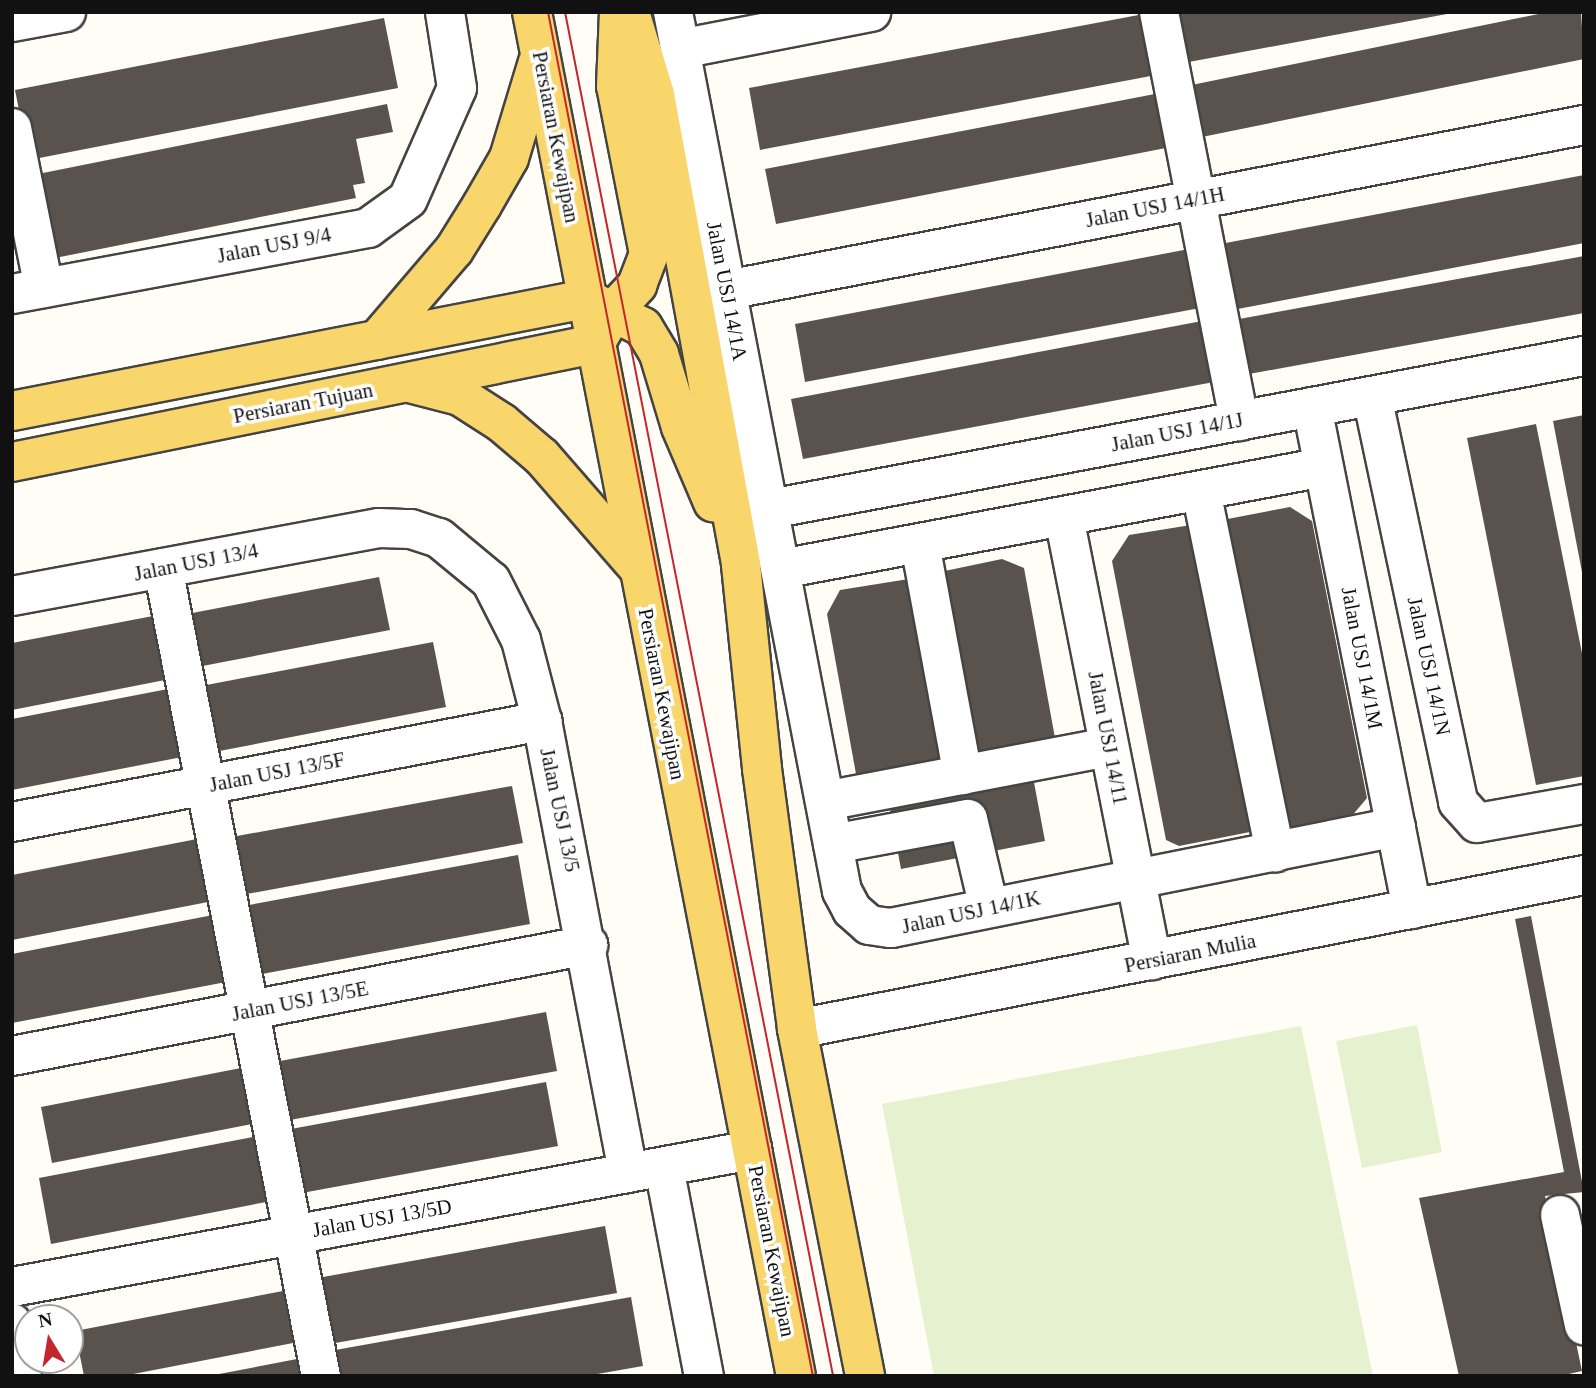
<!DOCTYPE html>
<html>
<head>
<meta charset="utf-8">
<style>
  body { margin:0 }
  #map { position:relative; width:1596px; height:1388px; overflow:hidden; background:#fffdf5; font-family:"Times New Roman",serif }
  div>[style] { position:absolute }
  .pitch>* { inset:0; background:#e6f2cf }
  .building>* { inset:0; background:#5a524d }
  .roads { filter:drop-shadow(2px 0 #444) drop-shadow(-2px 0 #444) drop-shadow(0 2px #444) drop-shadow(0 -2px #444) }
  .minor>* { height:38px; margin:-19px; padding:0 19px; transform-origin:19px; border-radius:19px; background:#fff }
  .major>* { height:38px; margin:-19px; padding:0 19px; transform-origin:19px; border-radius:19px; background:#f9d66b }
  .tram>* { height:2px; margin:-1px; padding:0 1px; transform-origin:1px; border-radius:1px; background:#c4262e }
  span { translate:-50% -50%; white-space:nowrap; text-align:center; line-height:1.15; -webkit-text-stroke:7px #fff; paint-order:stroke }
  .street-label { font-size:21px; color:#111 }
  .frame { position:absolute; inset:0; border:14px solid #111; pointer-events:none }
  .north { position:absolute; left:14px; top:1304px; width:70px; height:70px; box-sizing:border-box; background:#fff; border:2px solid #a0a0a0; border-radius:50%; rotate:349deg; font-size:19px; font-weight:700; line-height:28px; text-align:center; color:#111 }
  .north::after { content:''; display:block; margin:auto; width:24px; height:32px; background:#c4262e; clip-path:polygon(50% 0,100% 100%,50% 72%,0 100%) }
</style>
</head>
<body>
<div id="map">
  <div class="pitch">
    <div style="clip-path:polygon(1417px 1025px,1442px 1152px,1362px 1168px,1336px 1041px)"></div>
    <div style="clip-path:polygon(1301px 1026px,1373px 1376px,934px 1376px,882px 1104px)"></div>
  </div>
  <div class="building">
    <div style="clip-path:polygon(1168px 12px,1447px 12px,1447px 14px,1178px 64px)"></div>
    <div style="clip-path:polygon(1548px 12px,1581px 12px,1584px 59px,1192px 139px,1182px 87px)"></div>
    <div style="clip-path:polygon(1144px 14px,1156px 75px,760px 150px,749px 88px)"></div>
    <div style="clip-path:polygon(384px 18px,398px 88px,29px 160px,15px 90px)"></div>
    <div style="clip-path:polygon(1160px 93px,1171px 147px,776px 224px,765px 169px)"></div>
    <div style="clip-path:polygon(387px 104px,393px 132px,356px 139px,365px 183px,353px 185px,356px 198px,50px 259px,33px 175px)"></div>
    <div style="clip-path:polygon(1584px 175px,1584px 243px,1227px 311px,1215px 245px)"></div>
    <div style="clip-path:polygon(1189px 249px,1200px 308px,805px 382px,795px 324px)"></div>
    <div style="clip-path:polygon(1584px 256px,1584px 313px,1238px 376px,1228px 321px)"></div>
    <div style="clip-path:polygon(1202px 321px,1214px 382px,803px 459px,791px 399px)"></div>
    <div style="clip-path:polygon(1584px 415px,1584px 572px,1582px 572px,1553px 421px)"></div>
    <div style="clip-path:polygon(1536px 424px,1584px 663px,1584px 776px,1536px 785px,1467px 438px)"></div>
    <div style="clip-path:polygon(1290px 507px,1312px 521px,1367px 798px,1351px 817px,1278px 832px,1217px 521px)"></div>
    <div style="clip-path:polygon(1191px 525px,1250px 832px,1179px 846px,1166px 840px,1112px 561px,1129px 535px)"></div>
    <div style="clip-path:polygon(1002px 559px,1024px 568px,1055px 738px,968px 754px,935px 573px)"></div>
    <div style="clip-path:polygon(379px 577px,390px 630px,192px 668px,182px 615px)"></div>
    <div style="clip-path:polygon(915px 578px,949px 757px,856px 774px,827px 614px,840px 590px)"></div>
    <div style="clip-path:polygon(153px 616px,165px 680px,12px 710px,12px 643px)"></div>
    <div style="clip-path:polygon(433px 642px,446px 707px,209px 753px,196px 687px)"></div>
    <div style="clip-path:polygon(168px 689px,182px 757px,12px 790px,12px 719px)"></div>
    <div style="clip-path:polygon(1033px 777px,1045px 841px,901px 869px,889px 804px)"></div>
    <div style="clip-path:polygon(512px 786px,523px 843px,236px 896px,226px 838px)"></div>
    <div style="clip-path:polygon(197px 839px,208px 902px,12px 940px,12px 875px)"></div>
    <div style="clip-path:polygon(518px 855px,530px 924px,251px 976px,238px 907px)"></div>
    <div style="clip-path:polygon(213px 915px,226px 982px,12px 1023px,12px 954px)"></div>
    <div style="clip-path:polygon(1531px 916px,1584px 1192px,1545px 1196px,1582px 1371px,1560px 1376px,1459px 1376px,1419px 1198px,1564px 1172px,1515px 919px)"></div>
    <div style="clip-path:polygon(546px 1012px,557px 1071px,279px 1122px,269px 1063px)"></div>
    <div style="clip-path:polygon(241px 1068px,252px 1124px,52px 1163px,41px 1107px)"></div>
    <div style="clip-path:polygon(546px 1082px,558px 1146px,291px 1195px,280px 1131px)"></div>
    <div style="clip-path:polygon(253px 1137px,266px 1202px,51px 1244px,39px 1178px)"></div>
    <div style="clip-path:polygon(605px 1226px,617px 1293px,324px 1345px,312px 1279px)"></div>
    <div style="clip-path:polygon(283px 1291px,293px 1343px,123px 1376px,84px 1376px,75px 1331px)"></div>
    <div style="clip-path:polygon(631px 1297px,643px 1366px,586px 1376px,329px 1376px,324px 1352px)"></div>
    <div style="clip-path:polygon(297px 1359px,300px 1376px,219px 1376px,219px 1374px)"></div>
  </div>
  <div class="roads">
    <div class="minor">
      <div style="left:673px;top:12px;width:895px;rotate:79.12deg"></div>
      <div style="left:842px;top:891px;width:21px;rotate:62deg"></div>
      <div style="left:852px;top:910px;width:23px;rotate:41deg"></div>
      <div style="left:869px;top:925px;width:22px;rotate:8deg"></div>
      <div style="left:891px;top:928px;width:515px;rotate:-11.31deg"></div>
      <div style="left:1159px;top:12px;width:417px;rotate:78.9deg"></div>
      <div style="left:12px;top:22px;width:55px;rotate:-10.5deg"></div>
      <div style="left:680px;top:49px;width:195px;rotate:-11deg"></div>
      <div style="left:12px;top:128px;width:163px;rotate:78.7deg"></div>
      <div style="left:727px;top:290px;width:873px;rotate:-10.9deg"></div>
      <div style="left:12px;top:294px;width:362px;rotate:-10.5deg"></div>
      <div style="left:368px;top:228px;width:49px;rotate:-35.9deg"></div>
      <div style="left:408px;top:199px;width:121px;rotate:-66.2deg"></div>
      <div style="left:457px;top:88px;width:77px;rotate:-99deg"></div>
      <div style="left:1372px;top:396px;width:415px;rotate:78deg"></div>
      <div style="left:1458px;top:802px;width:28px;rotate:48deg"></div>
      <div style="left:1477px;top:823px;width:109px;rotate:-10.1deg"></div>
      <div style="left:1312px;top:407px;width:512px;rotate:78.73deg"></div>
      <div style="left:1201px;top:491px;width:369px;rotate:78.4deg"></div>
      <div style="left:770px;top:509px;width:828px;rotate:-10.65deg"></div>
      <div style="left:1064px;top:517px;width:452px;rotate:78.8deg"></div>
      <div style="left:920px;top:544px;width:235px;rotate:79.5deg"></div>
      <div style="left:163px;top:568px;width:823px;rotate:78.94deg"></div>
      <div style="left:781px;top:569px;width:552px;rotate:-10.64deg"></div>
      <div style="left:12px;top:596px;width:373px;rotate:-10.5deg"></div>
      <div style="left:379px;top:528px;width:32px;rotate:2deg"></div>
      <div style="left:411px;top:529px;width:29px;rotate:18deg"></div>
      <div style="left:439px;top:538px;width:67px;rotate:39.6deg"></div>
      <div style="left:491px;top:581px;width:66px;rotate:63deg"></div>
      <div style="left:521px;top:640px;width:84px;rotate:75.5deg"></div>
      <div style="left:542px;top:721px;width:460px;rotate:79.2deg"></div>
      <div style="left:825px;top:801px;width:289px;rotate:-10.8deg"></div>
      <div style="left:12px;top:822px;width:540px;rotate:-10.79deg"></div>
      <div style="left:833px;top:844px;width:137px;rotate:-10.5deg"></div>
      <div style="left:968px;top:819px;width:91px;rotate:76.7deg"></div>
      <div style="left:797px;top:1029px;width:802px;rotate:-11.07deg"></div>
      <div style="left:12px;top:1056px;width:587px;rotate:-10.91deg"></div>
      <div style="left:664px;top:1167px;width:213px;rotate:79.2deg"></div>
      <div style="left:1560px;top:1215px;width:113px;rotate:77.7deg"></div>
      <div style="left:12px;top:1287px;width:753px;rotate:-10.49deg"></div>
      <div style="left:12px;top:1323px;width:54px;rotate:79.3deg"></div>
    </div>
    <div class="major">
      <div style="left:532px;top:12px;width:1389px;rotate:79.05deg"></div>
      <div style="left:630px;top:12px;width:87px;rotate:73.2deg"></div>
      <div style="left:655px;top:95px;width:478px;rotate:79.6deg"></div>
      <div style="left:741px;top:565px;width:205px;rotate:84.1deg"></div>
      <div style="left:762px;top:769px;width:262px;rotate:82.3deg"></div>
      <div style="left:797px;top:1029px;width:354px;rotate:78.9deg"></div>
      <div style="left:591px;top:301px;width:58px;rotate:26.6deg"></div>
      <div style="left:643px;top:327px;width:31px;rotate:59deg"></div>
      <div style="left:659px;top:354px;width:76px;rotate:73.2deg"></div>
      <div style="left:681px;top:427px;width:82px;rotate:66.9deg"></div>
      <div style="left:377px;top:340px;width:118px;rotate:-49.5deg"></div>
      <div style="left:454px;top:250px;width:53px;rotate:-58.1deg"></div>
      <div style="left:482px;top:205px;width:54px;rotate:-60.1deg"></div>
      <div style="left:509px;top:158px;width:100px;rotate:-73.2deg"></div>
      <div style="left:595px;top:344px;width:40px;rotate:-60.3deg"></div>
      <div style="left:615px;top:309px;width:33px;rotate:-47deg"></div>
      <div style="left:637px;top:285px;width:33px;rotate:-69deg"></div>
      <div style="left:649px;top:254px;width:171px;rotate:-101.1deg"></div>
      <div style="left:616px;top:86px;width:74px;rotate:-87.7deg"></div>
      <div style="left:410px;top:383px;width:52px;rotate:14.6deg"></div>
      <div style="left:460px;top:396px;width:50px;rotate:32.7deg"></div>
      <div style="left:502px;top:423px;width:52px;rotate:40.4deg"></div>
      <div style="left:542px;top:457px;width:143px;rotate:49deg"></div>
      <div style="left:12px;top:411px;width:585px;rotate:-11.04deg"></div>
      <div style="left:12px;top:462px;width:595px;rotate:-11.44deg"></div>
    </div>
  </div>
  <div class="tram">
    <div style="left:548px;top:12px;width:1390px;rotate:79.01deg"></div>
    <div style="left:565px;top:12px;width:1390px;rotate:78.88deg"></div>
  </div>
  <div class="street-label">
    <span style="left:556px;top:137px;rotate:79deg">Persiaran Kewajipan</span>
    <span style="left:1155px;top:207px;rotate:-11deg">Jalan USJ 14/1H</span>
    <span style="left:274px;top:245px;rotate:-11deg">Jalan USJ 9/4</span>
    <span style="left:727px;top:291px;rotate:79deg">Jalan USJ 14/1A</span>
    <span style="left:303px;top:403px;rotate:-11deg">Persiaran Tujuan</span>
    <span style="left:1177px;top:432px;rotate:-11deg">Jalan USJ 14/1J</span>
    <span style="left:196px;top:562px;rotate:-11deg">Jalan USJ 13/4</span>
    <span style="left:1362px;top:658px;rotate:79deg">Jalan USJ 14/1M</span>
    <span style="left:1429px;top:666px;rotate:78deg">Jalan USJ 14/1N</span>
    <span style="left:662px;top:694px;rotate:79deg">Persiaran Kewajipan</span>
    <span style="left:1108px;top:738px;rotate:79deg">Jalan USJ 14/11</span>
    <span style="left:277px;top:772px;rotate:-11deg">Jalan USJ 13/5F</span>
    <span style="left:560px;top:810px;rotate:78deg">Jalan USJ 13/5</span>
    <span style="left:971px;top:912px;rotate:-12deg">Jalan USJ 14/1K</span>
    <span style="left:1190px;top:953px;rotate:-11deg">Persiaran Mulia</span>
    <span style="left:300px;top:1001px;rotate:-11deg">Jalan USJ 13/5E</span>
    <span style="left:382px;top:1218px;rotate:-10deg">Jalan USJ 13/5D</span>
    <span style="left:772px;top:1251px;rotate:79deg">Persiaran Kewajipan</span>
  </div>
  <div class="frame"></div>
  <div class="north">N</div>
</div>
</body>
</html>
